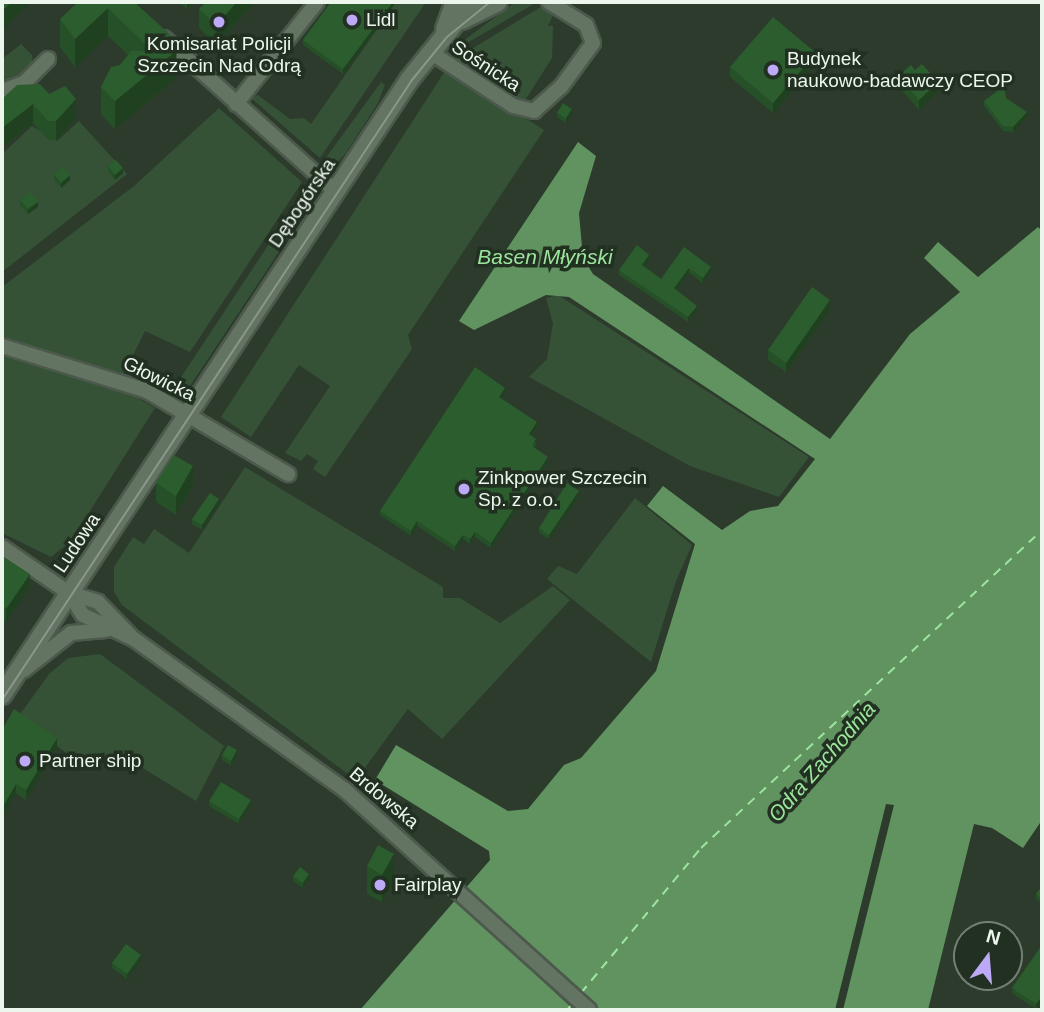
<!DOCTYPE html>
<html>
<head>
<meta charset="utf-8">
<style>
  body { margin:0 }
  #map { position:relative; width:1044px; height:1012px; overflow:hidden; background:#2c3b2c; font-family:Arial,sans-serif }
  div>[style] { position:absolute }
  .green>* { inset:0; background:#355236 }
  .water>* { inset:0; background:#609360 }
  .pier>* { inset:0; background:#2c3b2c }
  .ferry>* { height:2px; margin-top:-1px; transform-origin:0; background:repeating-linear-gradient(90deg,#9ce59d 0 9px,transparent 0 16px) }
  .roads { filter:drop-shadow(2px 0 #4c594c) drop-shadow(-2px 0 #4c594c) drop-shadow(0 2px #4c594c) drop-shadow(0 -2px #4c594c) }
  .minor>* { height:14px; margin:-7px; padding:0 7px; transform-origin:7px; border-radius:7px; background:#637463 }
  .tertiary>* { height:18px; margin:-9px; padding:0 9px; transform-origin:9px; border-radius:9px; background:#637463 }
  .tram>* { height:2px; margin:-1px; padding:0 1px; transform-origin:1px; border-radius:1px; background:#8b978b }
  .wall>* { inset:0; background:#265028 }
  .shaded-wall>* { inset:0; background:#1f4120 }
  .building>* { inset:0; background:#2c5d2e }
  .dots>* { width:19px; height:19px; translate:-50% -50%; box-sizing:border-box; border:4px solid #223022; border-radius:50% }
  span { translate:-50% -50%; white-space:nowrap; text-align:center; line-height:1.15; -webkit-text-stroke:7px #223022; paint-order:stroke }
  .poi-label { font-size:19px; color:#edf6ed }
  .left { translate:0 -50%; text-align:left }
  .street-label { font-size:19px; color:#edf6ed }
  .water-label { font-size:21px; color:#9ce59d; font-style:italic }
  .frame { position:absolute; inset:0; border:4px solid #edf6ed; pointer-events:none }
  .north { position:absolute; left:953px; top:921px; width:70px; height:70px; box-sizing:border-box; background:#223022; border:2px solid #737f73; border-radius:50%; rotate:16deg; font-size:19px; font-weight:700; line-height:28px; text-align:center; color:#edf6ed }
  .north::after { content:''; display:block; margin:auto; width:24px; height:32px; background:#bcaaf6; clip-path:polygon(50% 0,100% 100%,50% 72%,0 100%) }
</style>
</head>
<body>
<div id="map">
  <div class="green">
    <div style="clip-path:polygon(396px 2px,426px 2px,320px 158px,251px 98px,258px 95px,290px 119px,304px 118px,311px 124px)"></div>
    <div style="clip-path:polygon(537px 2px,457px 49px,455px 47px,514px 3px)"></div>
    <div style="clip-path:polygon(544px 5px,556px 9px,548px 26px,553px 26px,552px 58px,522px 105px,455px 59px)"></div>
    <div style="clip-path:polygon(21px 44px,32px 55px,33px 67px,17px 82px,2px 85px,2px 59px)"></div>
    <div style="clip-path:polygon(447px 68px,544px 130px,408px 335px,412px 349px,325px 477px,313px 469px,318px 461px,307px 454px,301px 461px,285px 453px,330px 386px,299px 365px,251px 437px,221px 417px)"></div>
    <div style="clip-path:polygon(381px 82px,385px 85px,378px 103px,346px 153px,336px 164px,323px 169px,325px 159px)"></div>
    <div style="clip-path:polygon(219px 108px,302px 182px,190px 352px,145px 331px,124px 374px,2px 339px,2px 287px,134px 186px)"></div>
    <div style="clip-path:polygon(79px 121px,127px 174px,2px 272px,2px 154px,32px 126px,57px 141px)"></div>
    <div style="clip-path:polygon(311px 180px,316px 192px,314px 199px,186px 392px,168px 397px)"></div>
    <div style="clip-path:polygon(558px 295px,809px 457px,779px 497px,690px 466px,529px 377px,547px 359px,553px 324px,546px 298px)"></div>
    <div style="clip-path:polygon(2px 352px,109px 381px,155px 408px,71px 541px,51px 557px,2px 533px)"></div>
    <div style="clip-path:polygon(245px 467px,443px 587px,443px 598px,460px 598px,500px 623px,553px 586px,570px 600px,442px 739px,408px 709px,356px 780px,122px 605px,114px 592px,114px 567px,133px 537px,144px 544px,154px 529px,189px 553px)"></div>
    <div style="clip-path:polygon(635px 498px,692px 545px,676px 581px,651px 662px,547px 579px,558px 566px,577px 574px)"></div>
    <div style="clip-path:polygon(100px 654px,224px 746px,196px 801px,122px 755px,77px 761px,18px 717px,49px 674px,68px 658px)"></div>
  </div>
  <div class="water">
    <div style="clip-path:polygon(578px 142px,596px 156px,579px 213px,583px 258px,593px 274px,830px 439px,910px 334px,960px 292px,924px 258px,938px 242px,978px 277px,1038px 227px,1042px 231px,1042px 820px,1023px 848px,992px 828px,974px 824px,928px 1010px,360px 1010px,490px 860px,489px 851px,375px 780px,396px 745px,508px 811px,528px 809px,564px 765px,581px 758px,656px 671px,695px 544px,647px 506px,663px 486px,722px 530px,750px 511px,778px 506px,815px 459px,569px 297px,546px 295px,474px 330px,459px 321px)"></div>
  </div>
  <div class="pier">
    <div style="clip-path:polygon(886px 804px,894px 805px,843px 1010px,835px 1010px)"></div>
    <div style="clip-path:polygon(465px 885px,600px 1010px,574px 1010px,454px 898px)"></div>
  </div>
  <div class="ferry">
    <div style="left:581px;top:993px;width:188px;rotate:-50.4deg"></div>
    <div style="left:701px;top:848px;width:466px;rotate:-43deg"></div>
    <div style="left:567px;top:1010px;width:9px;rotate:-49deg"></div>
  </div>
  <div class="roads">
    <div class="minor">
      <div style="left:164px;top:38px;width:229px;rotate:41.8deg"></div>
      <div style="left:430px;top:52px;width:99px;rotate:33deg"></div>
      <div style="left:513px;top:106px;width:22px;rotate:13deg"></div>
      <div style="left:534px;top:111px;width:36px;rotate:-42deg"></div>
      <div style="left:561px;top:87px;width:54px;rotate:-54deg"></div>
      <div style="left:593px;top:43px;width:19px;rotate:-111deg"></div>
      <div style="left:586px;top:25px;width:44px;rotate:-148.1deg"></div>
      <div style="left:2px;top:91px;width:23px;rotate:-20deg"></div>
      <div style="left:24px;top:83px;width:34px;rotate:-45deg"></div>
      <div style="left:236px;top:104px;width:130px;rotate:-51.5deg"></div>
      <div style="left:2px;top:346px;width:152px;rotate:17.2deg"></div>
      <div style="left:147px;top:391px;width:164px;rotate:30.5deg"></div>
      <div style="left:2px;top:547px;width:81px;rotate:34.5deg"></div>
      <div style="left:69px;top:593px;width:30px;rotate:17deg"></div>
      <div style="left:98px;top:602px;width:47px;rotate:45.9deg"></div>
      <div style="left:69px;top:593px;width:26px;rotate:58deg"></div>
      <div style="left:83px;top:615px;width:56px;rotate:25.2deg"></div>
      <div style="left:134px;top:639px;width:261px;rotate:35.6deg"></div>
      <div style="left:346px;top:791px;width:327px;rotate:42deg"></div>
      <div style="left:24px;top:670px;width:60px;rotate:-38.2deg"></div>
      <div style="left:71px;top:633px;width:35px;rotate:-5deg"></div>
    </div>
    <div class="tertiary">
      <div style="left:462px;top:20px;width:40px;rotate:-26.6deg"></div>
      <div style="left:445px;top:29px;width:29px;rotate:-70deg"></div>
      <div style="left:2px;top:695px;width:737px;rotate:-56.5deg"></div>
      <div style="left:409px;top:80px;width:100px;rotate:-51.1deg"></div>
    </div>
  </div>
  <div class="tram">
    <div style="left:2px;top:700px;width:743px;rotate:-56.52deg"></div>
    <div style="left:412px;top:80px;width:55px;rotate:-50.9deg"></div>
    <div style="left:447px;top:37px;width:55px;rotate:-39.1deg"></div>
  </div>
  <div class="wall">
    <div style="clip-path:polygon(134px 2px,177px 41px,176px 78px,115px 129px,101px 115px,101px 87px,128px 55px,108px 36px,75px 67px,60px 47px,60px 19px)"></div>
    <div style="clip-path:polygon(179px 2px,193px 2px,187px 9px)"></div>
    <div style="clip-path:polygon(204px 2px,255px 2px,216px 44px,199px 28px,199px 9px,205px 3px)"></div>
    <div style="clip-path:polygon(331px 2px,396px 2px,343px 74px,303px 45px,303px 40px)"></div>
    <div style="clip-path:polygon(816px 63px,773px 113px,730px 77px,730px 67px)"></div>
    <div style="clip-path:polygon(915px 70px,938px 92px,919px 110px,898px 86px,898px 76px)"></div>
    <div style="clip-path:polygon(49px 94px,76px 118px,56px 140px,48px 140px,33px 123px,2px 147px,2px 99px)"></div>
    <div style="clip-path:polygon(1006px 98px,1027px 117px,1013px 132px,1003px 131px,984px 106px,984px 101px)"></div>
    <div style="clip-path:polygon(557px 113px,572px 114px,566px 123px,557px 117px)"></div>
    <div style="clip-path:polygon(108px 166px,123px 173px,115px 180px,108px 171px)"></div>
    <div style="clip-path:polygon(54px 174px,70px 180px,61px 188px,54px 179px)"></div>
    <div style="clip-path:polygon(20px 200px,38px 207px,28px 214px,20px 205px)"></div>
    <div style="clip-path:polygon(684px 247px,711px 272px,703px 283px,689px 273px,676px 290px,697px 310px,688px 322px,619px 275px,619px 270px,649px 260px,644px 266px,661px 279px)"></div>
    <div style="clip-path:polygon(830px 310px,786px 372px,768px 360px,768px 350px)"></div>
    <div style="clip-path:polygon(505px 393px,501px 399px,537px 427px,532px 435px,536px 444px,534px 448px,548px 462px,491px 548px,475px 537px,470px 544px,463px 539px,455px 551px,417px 526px,411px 536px,380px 515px,380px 511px)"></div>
    <div style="clip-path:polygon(156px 483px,193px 485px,176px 515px,156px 502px)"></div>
    <div style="clip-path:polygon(579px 496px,549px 539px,539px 533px,539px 528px)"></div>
    <div style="clip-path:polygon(219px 503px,202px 530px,192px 524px,192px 519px)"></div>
    <div style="clip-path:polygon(2px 556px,30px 587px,6px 622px,2px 619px)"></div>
    <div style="clip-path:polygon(2px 730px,57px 748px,26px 800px,16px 793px,2px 817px)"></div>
    <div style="clip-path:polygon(222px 755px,237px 755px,231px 765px,222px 760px)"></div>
    <div style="clip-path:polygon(209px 801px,251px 805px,239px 824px,209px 806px)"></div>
    <div style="clip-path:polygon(367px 866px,394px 882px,382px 902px,367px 894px)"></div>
    <div style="clip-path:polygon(293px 876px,309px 878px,303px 888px,293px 881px)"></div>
    <div style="clip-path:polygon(1042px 886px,1042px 903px,1036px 899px,1036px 894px)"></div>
    <div style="clip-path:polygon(1042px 945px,1042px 1001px,1036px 1009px,1012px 993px,1012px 988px)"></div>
    <div style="clip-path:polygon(141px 960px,127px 979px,112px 968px,112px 963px)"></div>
  </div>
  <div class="shaded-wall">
    <div style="clip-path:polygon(12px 2px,31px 2px,2px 30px,2px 11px)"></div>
    <div style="clip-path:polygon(187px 2px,193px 2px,187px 9px)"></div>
    <div style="clip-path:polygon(237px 2px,255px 2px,216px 44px,216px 25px)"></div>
    <div style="clip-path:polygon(393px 2px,396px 2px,343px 74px,343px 69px)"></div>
    <div style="clip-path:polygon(108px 8px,108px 36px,75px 67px,75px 39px)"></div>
    <div style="clip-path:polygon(176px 51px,176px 78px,115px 129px,115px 101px)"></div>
    <div style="clip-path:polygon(816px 53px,816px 63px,773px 113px,773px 103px)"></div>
    <div style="clip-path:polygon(938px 82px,938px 92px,919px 110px,919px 100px)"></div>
    <div style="clip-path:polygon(76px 99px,76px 118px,56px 140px,56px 121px)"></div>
    <div style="clip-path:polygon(33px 104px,33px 123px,2px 147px,2px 128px)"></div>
    <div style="clip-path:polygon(572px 109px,572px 114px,566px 123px,566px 118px)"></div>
    <div style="clip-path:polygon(1027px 112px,1027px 117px,1013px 132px,1013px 127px)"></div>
    <div style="clip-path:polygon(123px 168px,123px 173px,115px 180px,115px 175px)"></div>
    <div style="clip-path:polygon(70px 175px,70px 180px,61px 188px,61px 183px)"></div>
    <div style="clip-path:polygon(38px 202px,38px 207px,28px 214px,28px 209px)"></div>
    <div style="clip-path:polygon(649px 255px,649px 260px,642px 269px,642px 265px)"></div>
    <div style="clip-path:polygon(711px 267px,711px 272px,703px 283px,703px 278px)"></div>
    <div style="clip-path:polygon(689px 268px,689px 273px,674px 293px,674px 288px)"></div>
    <div style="clip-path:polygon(830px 300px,830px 310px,786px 372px,786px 363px)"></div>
    <div style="clip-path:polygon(697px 306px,697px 310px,688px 322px,688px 317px)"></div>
    <div style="clip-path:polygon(505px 388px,505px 393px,499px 402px,499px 397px)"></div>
    <div style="clip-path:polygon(537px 422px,537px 427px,529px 439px,529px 434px)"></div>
    <div style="clip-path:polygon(548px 457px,548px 462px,491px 548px,491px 543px)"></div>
    <div style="clip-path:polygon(193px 466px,193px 485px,176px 515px,176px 496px)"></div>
    <div style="clip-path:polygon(579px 491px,579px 496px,549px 539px,549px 535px)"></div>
    <div style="clip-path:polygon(219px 499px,219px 503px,202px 530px,202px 525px)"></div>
    <div style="clip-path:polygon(417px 521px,417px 526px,411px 536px,411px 531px)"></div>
    <div style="clip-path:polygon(475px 532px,475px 537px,470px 544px,470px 539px)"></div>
    <div style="clip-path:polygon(463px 535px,463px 539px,455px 551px,455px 546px)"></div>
    <div style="clip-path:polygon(30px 574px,30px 587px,6px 622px,6px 609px)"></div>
    <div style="clip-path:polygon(57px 738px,57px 748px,26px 800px,26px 790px)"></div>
    <div style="clip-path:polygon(237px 750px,237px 755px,231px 765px,231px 761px)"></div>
    <div style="clip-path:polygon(16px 784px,16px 793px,2px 817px,2px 808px)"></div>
    <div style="clip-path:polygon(251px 800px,251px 805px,239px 824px,239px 819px)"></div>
    <div style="clip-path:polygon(394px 854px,394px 882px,382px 902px,382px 875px)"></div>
    <div style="clip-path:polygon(309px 874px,309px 878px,303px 888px,303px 883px)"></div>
    <div style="clip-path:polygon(141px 955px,141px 960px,127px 979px,127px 974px)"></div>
    <div style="clip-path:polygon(1042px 996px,1042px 1001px,1036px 1009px,1036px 1004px)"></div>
  </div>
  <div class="building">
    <div style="clip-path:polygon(2px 2px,12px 2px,2px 11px)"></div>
    <div style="clip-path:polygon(78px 2px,134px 2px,177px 41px,176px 51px,115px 101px,101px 87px,111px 67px,120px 65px,131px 51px,152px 51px,108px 8px,75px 39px,60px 19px)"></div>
    <div style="clip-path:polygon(206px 2px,237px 2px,216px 25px,199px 9px)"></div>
    <div style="clip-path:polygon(331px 2px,393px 2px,343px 69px,303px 40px)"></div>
    <div style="clip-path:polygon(773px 17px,816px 53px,773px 103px,730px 67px)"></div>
    <div style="clip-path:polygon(922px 64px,938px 82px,919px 100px,898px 76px,911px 65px,915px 70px)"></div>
    <div style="clip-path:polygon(40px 84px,49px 94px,65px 86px,76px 99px,56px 121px,48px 121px,33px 104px,2px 128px,2px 99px,17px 85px)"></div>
    <div style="clip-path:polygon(1004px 86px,1006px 98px,1027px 112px,1013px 127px,1003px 126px,984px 101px)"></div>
    <div style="clip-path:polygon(563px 103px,572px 109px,566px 118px,557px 113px)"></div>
    <div style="clip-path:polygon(116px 160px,123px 168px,115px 175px,108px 166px)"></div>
    <div style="clip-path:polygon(63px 167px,70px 175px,61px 183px,54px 174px)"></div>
    <div style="clip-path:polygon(30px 192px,38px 202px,28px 209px,20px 200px)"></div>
    <div style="clip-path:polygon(637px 245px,649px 255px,642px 265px,661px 279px,684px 247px,711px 267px,703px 278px,689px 268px,674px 288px,697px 306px,688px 317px,619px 270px)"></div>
    <div style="clip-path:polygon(812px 287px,830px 300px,786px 363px,768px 350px)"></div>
    <div style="clip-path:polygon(475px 367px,505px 388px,499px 397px,537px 422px,529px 434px,536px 439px,532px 446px,548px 457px,491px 543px,475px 532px,470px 539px,463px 535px,455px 546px,417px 521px,411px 531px,380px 511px)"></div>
    <div style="clip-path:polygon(174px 455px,193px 466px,176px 496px,156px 483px)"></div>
    <div style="clip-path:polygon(567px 483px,579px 491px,549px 535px,539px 528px)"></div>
    <div style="clip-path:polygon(210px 493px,219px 499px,202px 525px,192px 519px)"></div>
    <div style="clip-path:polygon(2px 556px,30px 574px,6px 609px,2px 606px)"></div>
    <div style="clip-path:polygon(14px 709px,57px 738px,26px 790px,16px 784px,2px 808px,2px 730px)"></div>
    <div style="clip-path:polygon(228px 745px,237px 750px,231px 761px,222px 755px)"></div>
    <div style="clip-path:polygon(221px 782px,251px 800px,239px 819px,209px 801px)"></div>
    <div style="clip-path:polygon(378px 845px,394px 854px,382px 875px,367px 866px)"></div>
    <div style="clip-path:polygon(300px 867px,309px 874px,303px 883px,293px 876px)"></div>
    <div style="clip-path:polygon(1042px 886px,1042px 899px,1036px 894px)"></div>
    <div style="clip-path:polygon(126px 944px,141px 955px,127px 974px,112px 963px)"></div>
    <div style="clip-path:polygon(1042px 945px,1042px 996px,1036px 1004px,1012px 988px)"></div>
  </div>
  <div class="dots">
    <div style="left:352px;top:20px;background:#bcaaf6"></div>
    <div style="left:219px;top:22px;background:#bcaaf6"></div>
    <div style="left:773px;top:70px;background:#bcaaf6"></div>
    <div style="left:464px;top:489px;background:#bcaaf6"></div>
    <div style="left:25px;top:761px;background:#bcaaf6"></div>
    <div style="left:380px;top:885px;background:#bcaaf6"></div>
  </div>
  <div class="poi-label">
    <span class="left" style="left:366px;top:20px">Lidl</span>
    <span style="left:219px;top:55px">Komisariat Policji<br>Szczecin Nad Odrą</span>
    <span class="left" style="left:787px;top:70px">Budynek<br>naukowo-badawczy CEOP</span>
    <span class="left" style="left:478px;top:489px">Zinkpower Szczecin<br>Sp. z o.o.</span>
    <span class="left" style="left:39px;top:761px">Partner ship</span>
    <span class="left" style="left:394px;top:885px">Fairplay</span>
  </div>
  <div class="street-label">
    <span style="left:486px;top:66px;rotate:33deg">Sośnicka</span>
    <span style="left:302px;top:203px;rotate:-56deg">Dębogórska</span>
    <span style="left:159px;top:379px;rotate:26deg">Głowicka</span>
    <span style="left:77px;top:543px;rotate:-56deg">Ludowa</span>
    <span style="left:384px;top:798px;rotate:40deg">Brdowska</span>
  </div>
  <div class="water-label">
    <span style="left:545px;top:257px">Basen Młyński</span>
    <span style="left:822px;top:762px;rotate:-49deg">Odra Zachodnia</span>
  </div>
  <div class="frame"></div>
  <div class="north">N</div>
</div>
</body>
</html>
